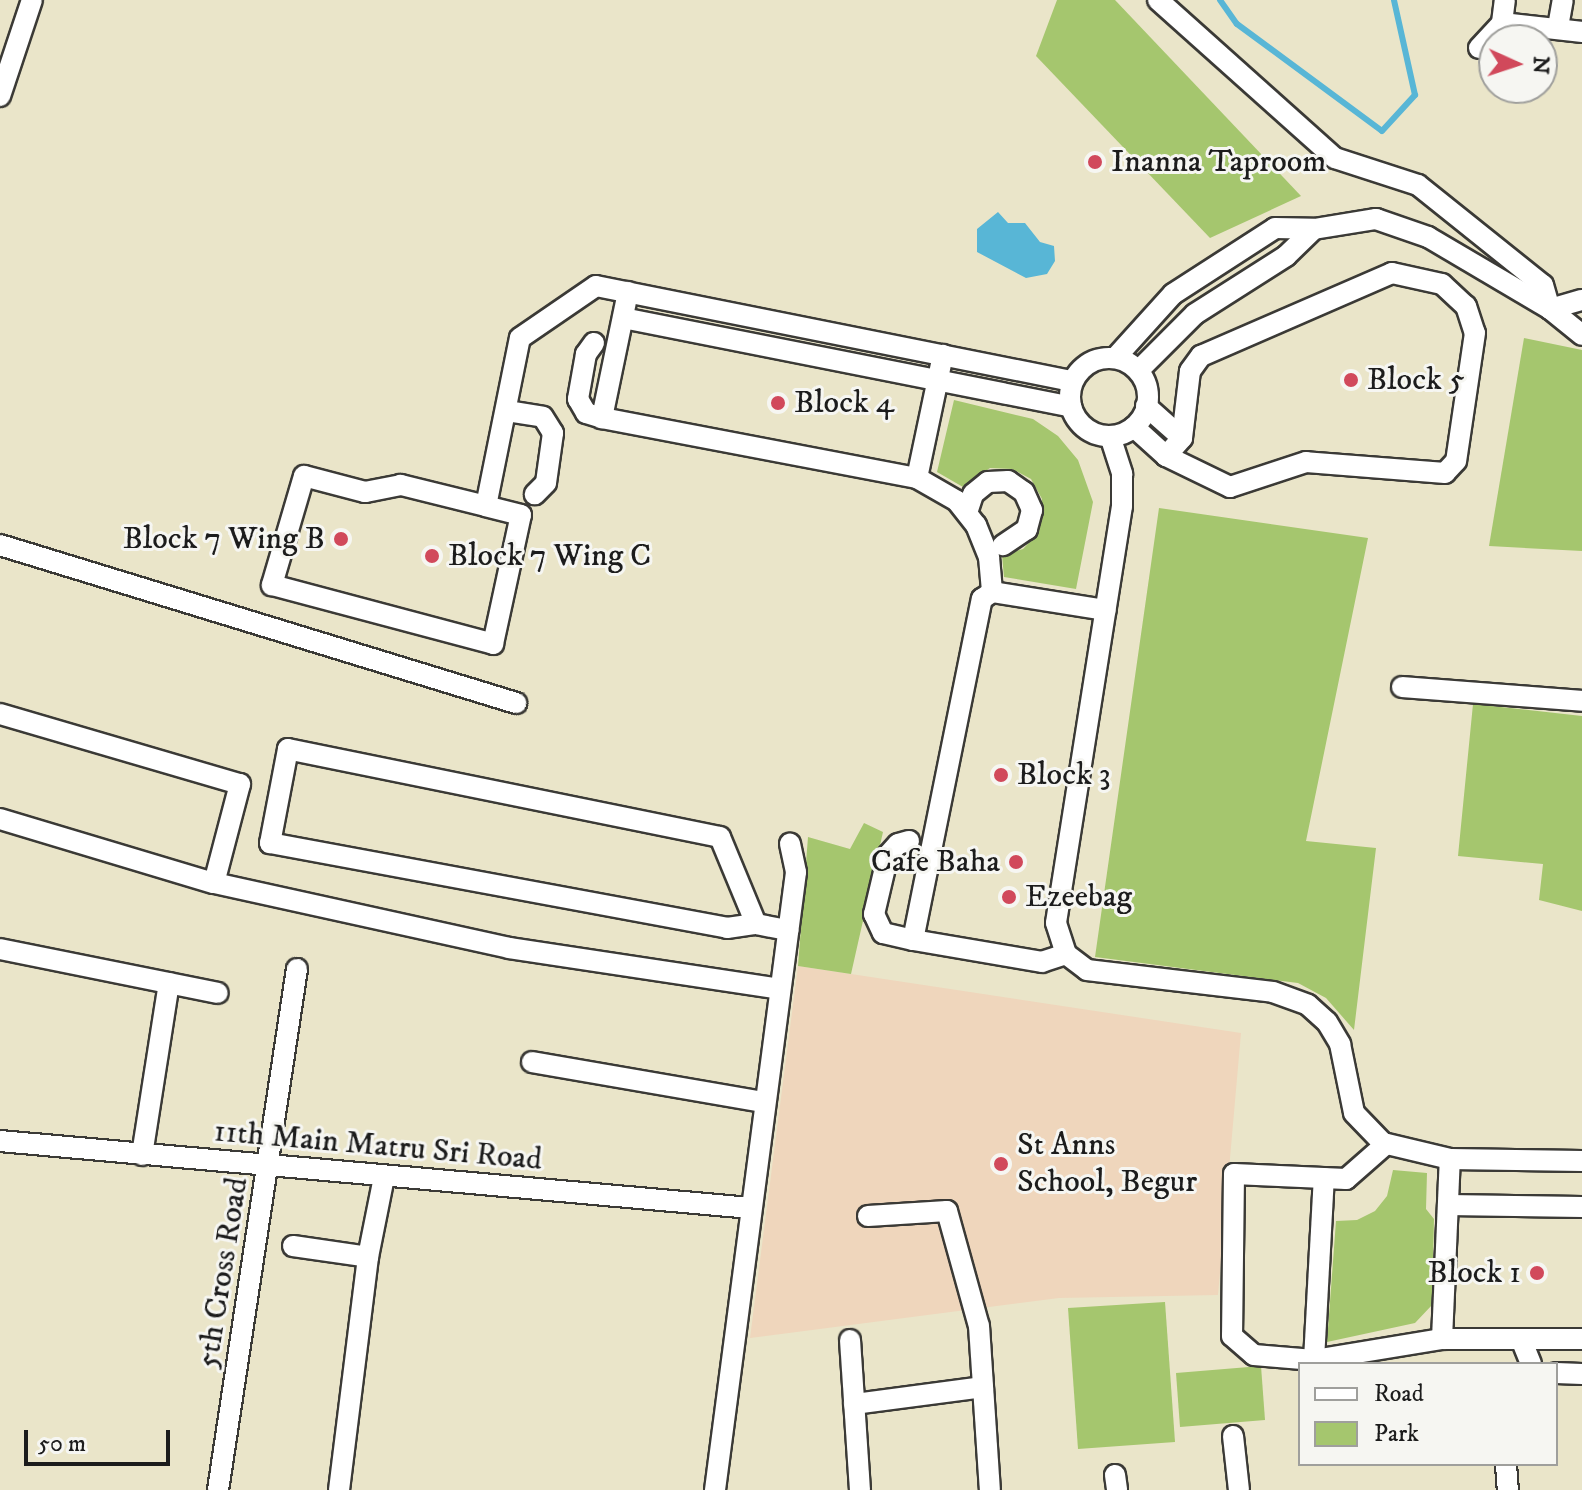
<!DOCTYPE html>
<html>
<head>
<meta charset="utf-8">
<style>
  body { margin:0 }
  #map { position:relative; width:1582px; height:1490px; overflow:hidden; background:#eae5c9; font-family:"IM FELL DW Pica",serif }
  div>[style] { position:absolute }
  .built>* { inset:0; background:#efd6bc }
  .green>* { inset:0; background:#a5c66e }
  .water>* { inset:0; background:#58b6d6 }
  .stream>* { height:6px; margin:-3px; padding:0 3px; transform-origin:3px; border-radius:3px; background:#58b6d6 }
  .roads { filter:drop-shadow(2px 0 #3b3a36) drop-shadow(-2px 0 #3b3a36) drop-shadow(0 2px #3b3a36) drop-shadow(0 -2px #3b3a36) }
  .minor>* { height:20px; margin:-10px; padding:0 10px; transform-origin:10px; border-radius:10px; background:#fff }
  .minor>.ring { margin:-10px; padding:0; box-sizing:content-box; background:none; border:20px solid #fff; border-radius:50% }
  .dots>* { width:22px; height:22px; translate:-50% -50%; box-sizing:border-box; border:4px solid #f6f6f2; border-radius:50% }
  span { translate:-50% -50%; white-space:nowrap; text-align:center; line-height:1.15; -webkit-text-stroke:6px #f6f6f2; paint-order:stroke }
  .poi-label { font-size:32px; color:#1c1c1c }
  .left { translate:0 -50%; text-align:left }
  .right { translate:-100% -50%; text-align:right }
  .street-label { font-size:32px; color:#1c1c1c }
  .legend { position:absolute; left:1298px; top:1362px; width:260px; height:104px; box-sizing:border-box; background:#f6f6f2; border:2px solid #9f9f9c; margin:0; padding:10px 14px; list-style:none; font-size:24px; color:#1c1c1c }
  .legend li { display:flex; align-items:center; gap:16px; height:40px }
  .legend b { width:40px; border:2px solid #9f9f9c }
  .north { position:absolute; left:1478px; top:24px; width:80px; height:80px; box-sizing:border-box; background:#f6f6f2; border:2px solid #9f9f9c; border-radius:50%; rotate:93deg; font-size:22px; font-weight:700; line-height:32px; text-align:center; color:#1c1c1c }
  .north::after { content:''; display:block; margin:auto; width:28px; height:36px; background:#d1495b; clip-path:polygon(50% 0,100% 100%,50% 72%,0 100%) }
  .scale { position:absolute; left:24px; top:1430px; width:146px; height:36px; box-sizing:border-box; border:4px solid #1c1c1c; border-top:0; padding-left:10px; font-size:24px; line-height:28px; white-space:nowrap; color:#1c1c1c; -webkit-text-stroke:6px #f6f6f2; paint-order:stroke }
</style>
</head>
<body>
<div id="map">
  <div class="built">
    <div style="clip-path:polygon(798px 966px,1241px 1033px,1218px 1295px,1059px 1298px,750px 1338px)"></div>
  </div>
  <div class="green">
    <div style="clip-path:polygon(1057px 0,1115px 0,1301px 196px,1210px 238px,1036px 56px)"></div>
    <div style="clip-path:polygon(1524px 338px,1582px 350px,1582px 551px,1489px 546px)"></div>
    <div style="clip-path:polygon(954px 400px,1033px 419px,1058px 436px,1078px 460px,1093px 502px,1076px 589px,1004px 577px,1002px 555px,1023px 549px,1039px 532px,1042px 499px,1031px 479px,1012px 469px,990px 468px,963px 487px,937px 472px)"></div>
    <div style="clip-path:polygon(1159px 508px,1368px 538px,1306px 841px,1376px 848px,1354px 1030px,1326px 998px,1298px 983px,1095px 957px)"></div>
    <div style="clip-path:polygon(1473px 704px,1582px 716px,1582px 911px,1539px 900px,1543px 864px,1458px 856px)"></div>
    <div style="clip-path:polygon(864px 823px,883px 832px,851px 974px,798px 966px,808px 837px,850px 849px)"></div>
    <div style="clip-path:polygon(1393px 1170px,1427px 1173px,1426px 1209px,1434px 1219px,1432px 1305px,1415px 1323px,1327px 1342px,1336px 1221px,1357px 1220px,1375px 1211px,1387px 1196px)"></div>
    <div style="clip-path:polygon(1165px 1302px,1175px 1442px,1078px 1449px,1068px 1308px)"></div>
    <div style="clip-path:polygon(1261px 1366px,1265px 1420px,1180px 1427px,1176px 1373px)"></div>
  </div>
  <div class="water">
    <div style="clip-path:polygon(998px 212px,1008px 223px,1025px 223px,1040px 242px,1054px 246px,1055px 261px,1047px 274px,1026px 278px,977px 252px,977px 229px)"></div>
  </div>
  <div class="stream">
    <div style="left:1220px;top:0;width:29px;rotate:55deg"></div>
    <div style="left:1237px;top:24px;width:180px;rotate:36.4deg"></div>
    <div style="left:1382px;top:131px;width:49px;rotate:-47.5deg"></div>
    <div style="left:1415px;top:95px;width:97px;rotate:-102.5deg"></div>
  </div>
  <div class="roads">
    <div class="minor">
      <div style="left:1158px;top:0;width:237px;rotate:41.8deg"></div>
      <div style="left:1335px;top:158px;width:87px;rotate:18deg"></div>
      <div style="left:1418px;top:185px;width:160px;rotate:38.7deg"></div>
      <div style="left:1543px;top:285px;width:25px;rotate:74deg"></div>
      <div style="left:1502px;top:23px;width:23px;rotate:-83deg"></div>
      <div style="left:1558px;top:27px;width:27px;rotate:-80deg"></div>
      <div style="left:1479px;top:48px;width:34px;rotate:-47deg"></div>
      <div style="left:1502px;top:23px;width:81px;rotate:6.4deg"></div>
      <div style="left:0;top:96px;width:101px;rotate:-71.6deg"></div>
      <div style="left:628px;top:292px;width:129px;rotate:101.7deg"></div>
      <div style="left:602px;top:418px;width:321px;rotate:10.8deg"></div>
      <div style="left:917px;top:478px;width:126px;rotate:-78.1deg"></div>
      <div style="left:1550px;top:309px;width:33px;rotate:-16deg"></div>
      <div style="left:623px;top:318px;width:457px;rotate:11.2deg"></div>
      <div style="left:594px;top:343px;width:14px;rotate:126deg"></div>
      <div style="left:586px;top:354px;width:46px;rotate:100.1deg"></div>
      <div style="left:578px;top:399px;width:16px;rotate:60deg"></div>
      <div style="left:586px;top:413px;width:17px;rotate:17deg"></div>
      <div style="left:1116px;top:357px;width:85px;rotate:-47.9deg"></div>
      <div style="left:1173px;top:294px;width:121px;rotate:-32.9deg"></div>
      <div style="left:1275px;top:228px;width:39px;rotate:1deg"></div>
      <div style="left:1314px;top:229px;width:63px;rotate:-9.2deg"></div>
      <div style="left:1376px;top:219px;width:55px;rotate:19.1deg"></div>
      <div style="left:1428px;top:237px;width:142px;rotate:30.5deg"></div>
      <div style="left:1550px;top:309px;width:41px;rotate:39.1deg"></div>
      <div class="ring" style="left:1070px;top:358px;width:58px;height:58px"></div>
      <div style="left:1139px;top:370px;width:79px;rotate:-45deg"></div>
      <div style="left:1195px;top:314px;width:108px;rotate:-32.5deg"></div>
      <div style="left:1286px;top:256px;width:39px;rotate:-44deg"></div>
      <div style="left:1146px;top:406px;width:48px;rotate:41.6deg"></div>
      <div style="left:507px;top:411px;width:36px;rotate:9deg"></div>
      <div style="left:543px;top:417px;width:19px;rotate:58deg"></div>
      <div style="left:553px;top:433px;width:50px;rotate:98deg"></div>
      <div style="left:546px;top:483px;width:16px;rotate:135deg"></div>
      <div style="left:1134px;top:427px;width:43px;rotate:42.2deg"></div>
      <div style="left:1166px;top:456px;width:24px;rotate:-48deg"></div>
      <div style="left:1182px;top:438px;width:67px;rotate:-83.2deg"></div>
      <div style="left:1190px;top:371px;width:19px;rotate:-54deg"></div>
      <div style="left:1201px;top:356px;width:208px;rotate:-23.5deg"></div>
      <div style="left:1392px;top:273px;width:51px;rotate:12.4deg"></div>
      <div style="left:1442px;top:284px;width:33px;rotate:43deg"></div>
      <div style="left:1466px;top:306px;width:28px;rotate:72deg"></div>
      <div style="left:1475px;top:333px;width:129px;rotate:98.4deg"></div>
      <div style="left:1456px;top:461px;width:16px;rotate:133deg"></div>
      <div style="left:1445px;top:473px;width:139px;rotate:-175.5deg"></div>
      <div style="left:1306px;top:462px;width:80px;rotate:161.8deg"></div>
      <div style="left:1230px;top:487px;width:71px;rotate:-154.2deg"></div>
      <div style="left:1110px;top:436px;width:40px;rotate:72deg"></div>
      <div style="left:1122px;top:474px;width:32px;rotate:90deg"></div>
      <div style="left:1122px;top:506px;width:422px;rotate:99deg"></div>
      <div style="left:1056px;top:923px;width:33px;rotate:72deg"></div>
      <div style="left:1066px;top:954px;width:26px;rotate:37deg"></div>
      <div style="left:1087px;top:970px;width:187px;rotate:6.7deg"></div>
      <div style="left:1273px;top:992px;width:37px;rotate:20deg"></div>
      <div style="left:1308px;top:1005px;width:25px;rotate:42deg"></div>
      <div style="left:1327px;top:1022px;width:26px;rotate:59deg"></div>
      <div style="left:1340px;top:1044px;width:70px;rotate:78.5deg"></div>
      <div style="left:1354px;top:1113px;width:42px;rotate:46deg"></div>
      <div style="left:1383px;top:1143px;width:69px;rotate:13.4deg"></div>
      <div style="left:1450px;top:1159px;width:132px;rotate:0.9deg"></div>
      <div style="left:917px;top:478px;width:46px;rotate:29.9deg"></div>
      <div style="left:957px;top:501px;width:31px;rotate:52deg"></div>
      <div style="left:976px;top:525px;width:35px;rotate:68deg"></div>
      <div style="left:989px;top:557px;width:35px;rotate:85deg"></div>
      <div style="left:486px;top:506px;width:88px;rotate:-166.1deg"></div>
      <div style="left:401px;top:485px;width:37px;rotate:169deg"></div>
      <div style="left:365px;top:492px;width:63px;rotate:-165.3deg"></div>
      <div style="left:304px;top:476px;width:114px;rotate:106.4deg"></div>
      <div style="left:272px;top:585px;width:229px;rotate:14.9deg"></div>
      <div style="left:493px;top:644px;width:132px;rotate:-77.8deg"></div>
      <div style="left:521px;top:515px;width:36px;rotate:-166deg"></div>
      <div style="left:486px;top:506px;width:171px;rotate:-78.6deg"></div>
      <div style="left:520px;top:338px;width:92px;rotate:-34.4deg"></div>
      <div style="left:596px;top:286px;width:486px;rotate:11.3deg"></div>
      <div style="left:967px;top:513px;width:20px;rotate:-72deg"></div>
      <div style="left:973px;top:494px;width:19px;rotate:-39deg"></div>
      <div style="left:988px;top:482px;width:20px;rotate:-3deg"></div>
      <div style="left:1008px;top:481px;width:19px;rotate:35deg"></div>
      <div style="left:1024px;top:492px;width:20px;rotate:66deg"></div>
      <div style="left:1032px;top:510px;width:20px;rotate:105deg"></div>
      <div style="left:1027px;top:529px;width:29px;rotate:146deg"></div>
      <div style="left:0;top:545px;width:540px;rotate:17.02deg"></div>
      <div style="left:1402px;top:687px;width:181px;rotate:4.4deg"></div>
      <div style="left:0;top:714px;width:250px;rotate:16.3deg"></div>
      <div style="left:240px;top:784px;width:102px;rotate:104.7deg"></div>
      <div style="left:0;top:819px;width:223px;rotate:16.7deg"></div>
      <div style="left:214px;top:883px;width:302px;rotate:12.4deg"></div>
      <div style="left:509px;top:948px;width:274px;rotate:8.6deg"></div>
      <div style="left:909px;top:841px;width:11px;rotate:165deg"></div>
      <div style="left:898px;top:844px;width:15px;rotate:132deg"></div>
      <div style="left:888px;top:855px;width:61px;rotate:103.3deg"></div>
      <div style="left:874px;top:914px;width:21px;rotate:65deg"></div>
      <div style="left:883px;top:933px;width:31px;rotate:13deg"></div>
      <div style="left:756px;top:924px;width:94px;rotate:-112.5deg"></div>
      <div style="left:720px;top:837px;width:441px;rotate:-168.5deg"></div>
      <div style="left:288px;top:749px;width:96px;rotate:100.8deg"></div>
      <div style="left:270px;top:843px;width:465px;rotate:10.5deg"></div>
      <div style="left:727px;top:928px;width:29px;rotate:-8deg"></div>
      <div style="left:756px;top:924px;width:33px;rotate:11deg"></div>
      <div style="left:0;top:949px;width:222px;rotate:11.4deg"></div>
      <div style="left:1066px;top:954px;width:25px;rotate:162deg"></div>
      <div style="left:1042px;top:962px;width:131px;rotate:-170.3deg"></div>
      <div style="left:913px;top:940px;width:348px;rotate:-78.6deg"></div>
      <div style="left:982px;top:599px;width:12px;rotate:-35deg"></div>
      <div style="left:992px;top:592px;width:115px;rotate:9deg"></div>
      <div style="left:532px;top:1062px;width:234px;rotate:9.8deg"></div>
      <div style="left:0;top:1141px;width:753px;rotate:5.1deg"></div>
      <div style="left:1386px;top:1144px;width:53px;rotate:138.8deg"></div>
      <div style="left:1346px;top:1179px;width:112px;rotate:-177.4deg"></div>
      <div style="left:1234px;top:1174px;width:162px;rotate:90.7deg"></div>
      <div style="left:1232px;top:1336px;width:29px;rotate:41deg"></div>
      <div style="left:1254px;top:1355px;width:60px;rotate:4.8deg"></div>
      <div style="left:1314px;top:1360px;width:130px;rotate:-9.3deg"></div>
      <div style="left:1442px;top:1339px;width:140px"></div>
      <div style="left:142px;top:1155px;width:174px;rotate:-81.1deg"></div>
      <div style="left:1448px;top:1205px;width:134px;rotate:0.9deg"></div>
      <div style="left:868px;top:1216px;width:79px;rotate:-3.6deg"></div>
      <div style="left:947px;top:1211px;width:119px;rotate:74.5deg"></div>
      <div style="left:979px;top:1326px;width:164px;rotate:86.2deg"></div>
      <div style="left:293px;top:1246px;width:76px;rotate:8.3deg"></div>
      <div style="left:1442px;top:1339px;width:180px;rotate:-87.5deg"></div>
      <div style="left:1521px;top:1339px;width:27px;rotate:68deg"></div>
      <div style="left:850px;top:1340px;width:150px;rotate:86.2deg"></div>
      <div style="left:1314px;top:1360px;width:182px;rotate:-86.9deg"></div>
      <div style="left:1556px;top:1373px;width:26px;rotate:2deg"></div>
      <div style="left:854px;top:1404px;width:130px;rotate:-7.5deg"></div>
      <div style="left:1233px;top:1436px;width:54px;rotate:83.7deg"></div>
      <div style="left:1506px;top:1464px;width:26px;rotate:86deg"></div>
      <div style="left:1115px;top:1475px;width:15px;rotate:82deg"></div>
      <div style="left:218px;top:1490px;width:527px;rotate:-81.38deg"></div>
      <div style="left:339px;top:1490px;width:235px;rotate:-82.9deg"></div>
      <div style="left:368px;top:1257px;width:82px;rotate:-78.7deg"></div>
      <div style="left:715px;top:1490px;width:623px;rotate:-82.53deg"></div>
      <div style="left:796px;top:872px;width:29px;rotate:-102deg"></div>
    </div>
  </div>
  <div class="dots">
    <div style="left:1095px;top:162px;background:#d1495b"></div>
    <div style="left:1351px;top:380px;background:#d1495b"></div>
    <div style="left:778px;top:403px;background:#d1495b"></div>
    <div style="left:341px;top:539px;background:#d1495b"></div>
    <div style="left:432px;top:556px;background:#d1495b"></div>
    <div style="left:1001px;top:775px;background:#d1495b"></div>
    <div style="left:1016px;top:862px;background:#d1495b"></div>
    <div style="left:1009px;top:897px;background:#d1495b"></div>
    <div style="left:1001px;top:1164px;background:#d1495b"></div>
    <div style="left:1537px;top:1273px;background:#d1495b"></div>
  </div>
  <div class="poi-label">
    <span class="left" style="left:1111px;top:162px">Inanna Taproom</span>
    <span class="left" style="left:1367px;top:380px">Block 5</span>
    <span class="left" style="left:794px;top:403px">Block 4</span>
    <span class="right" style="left:325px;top:539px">Block 7 Wing B</span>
    <span class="left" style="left:448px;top:556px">Block 7 Wing C</span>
    <span class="left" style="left:1017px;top:775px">Block 3</span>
    <span class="right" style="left:1000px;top:862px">Cafe Baha</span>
    <span class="left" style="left:1025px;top:897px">Ezeebag</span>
    <span class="left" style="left:1017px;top:1164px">St Anns<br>School, Begur</span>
    <span class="right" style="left:1521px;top:1273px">Block 1</span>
  </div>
  <div class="street-label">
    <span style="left:378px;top:1146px;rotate:5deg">11th Main Matru Sri Road</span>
    <span style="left:223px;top:1273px;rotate:-81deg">5th Cross Road</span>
  </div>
  <ul class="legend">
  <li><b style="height:10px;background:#fff"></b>Road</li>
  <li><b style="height:22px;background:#a5c66e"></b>Park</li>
  </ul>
  <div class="north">N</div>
  <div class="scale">50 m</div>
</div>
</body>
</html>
